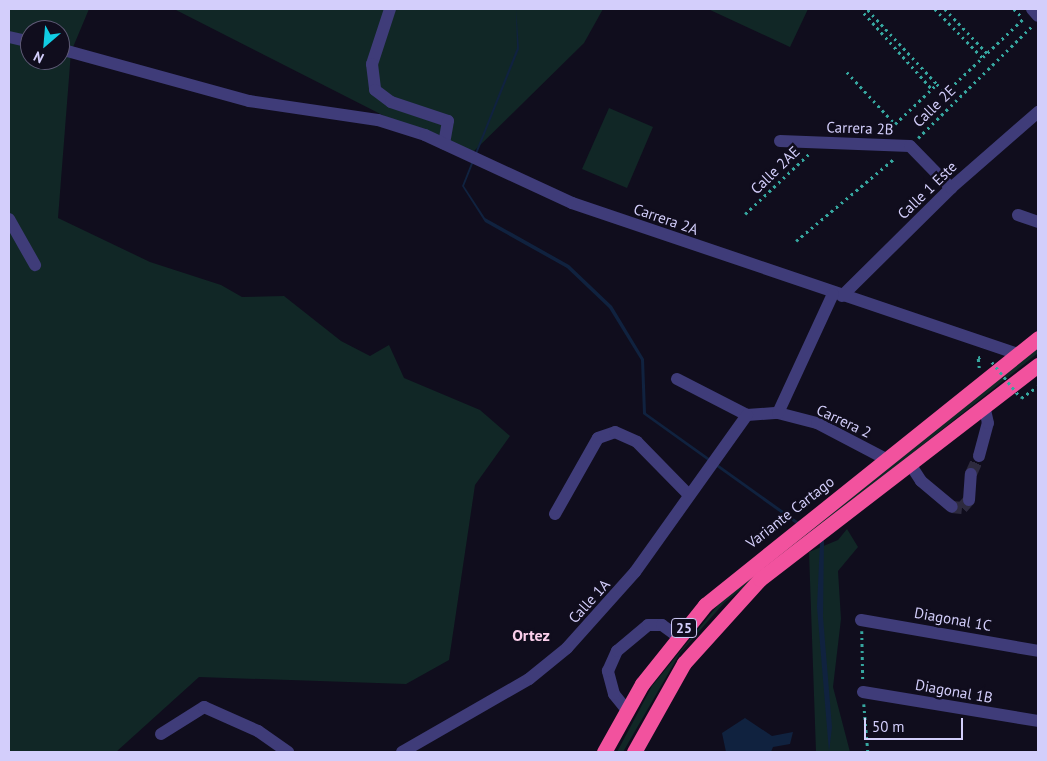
<!DOCTYPE html>
<html>
<head>
<meta charset="utf-8">
<style>
  body { margin:0 }
  #map { position:relative; width:1047px; height:761px; overflow:hidden; background:#100d1d; font-family:"PT Sans",sans-serif }
  div>[style] { position:absolute }
  .green>* { inset:0; background:#112726 }
  .water>* { inset:0; background:#10223f }
  .minor-tunnel>* { height:12px; margin-top:-6px; transform-origin:0; background:repeating-linear-gradient(90deg,#2d2a3e 0 12px,transparent 0 18px) }
  .path>* { height:2.5px; margin-top:-1.25px; transform-origin:0; background:repeating-linear-gradient(90deg,#36a7a0 0 2.5px,transparent 0 6.5px) }
  .minor>* { height:12px; margin:-6px; padding:0 6px; transform-origin:6px; border-radius:6px; background:#3f3c79 }
  .highway>* { height:15px; margin:-7.5px; padding:0 7.5px; transform-origin:7.5px; border-radius:7.5px; background:#f2529e }
  .path-bridge>* { height:2.5px; margin-top:-1.25px; transform-origin:0; background:repeating-linear-gradient(90deg,#36a7a0 0 2.5px,transparent 0 6.5px) }
  span { translate:-50% -50%; white-space:nowrap; text-align:center; line-height:1.15; -webkit-text-stroke:5px #100d1d; paint-order:stroke }
  .shield-label span { padding:1px 4px; background:#100d1d; border:1px solid; border-radius:4px; -webkit-text-stroke-width:0 }
  .shield-label { font-size:14px; color:#d3cefb; font-weight:700 }
  .street-label { font-size:15px; color:#d3cefb }
  .neighbourhood-label { font-size:16px; color:#fbcfeb; font-weight:700 }
  .frame { position:absolute; inset:0; border:10px solid #d3cefb; pointer-events:none }
  .north { position:absolute; left:20px; top:20px; width:50px; height:50px; box-sizing:border-box; background:#100d1d; border:1px solid #5e5a76; border-radius:50%; rotate:207deg; font-size:14px; font-weight:700; line-height:20px; text-align:center; color:#d3cefb }
  .north::after { content:''; display:block; margin:auto; width:18px; height:22px; background:#11cde3; clip-path:polygon(50% 0,100% 100%,50% 72%,0 100%) }
  .scale { position:absolute; left:864px; top:718px; width:99px; height:22px; box-sizing:border-box; border:2px solid #d3cefb; border-top:0; padding-left:6px; font-size:15px; line-height:18px; white-space:nowrap; color:#d3cefb; -webkit-text-stroke:4px #100d1d; paint-order:stroke }
</style>
</head>
<body>
<div id="map">
  <div class="green">
    <div style="clip-path:polygon(evenodd,9px 9px,89px 9px,71px 52px,58px 218px,150px 262px,221px 285px,242px 297px,284px 296px,341px 341px,370px 356px,389px 345px,404px 378px,480px 410px,510px 436px,475px 485px,449px 660px,406px 684px,199px 677px,116px 752px,9px 752px,9px 9px,30px 30px,60px 30px,60px 60px,30px 60px,30px 30px)"></div>
    <div style="clip-path:polygon(174px 9px,603px 9px,584px 43px,467px 158px)"></div>
    <div style="clip-path:polygon(708px 9px,808px 9px,790px 47px)"></div>
    <div style="clip-path:polygon(609px 108px,653px 127px,627px 188px,582px 169px)"></div>
    <div style="clip-path:polygon(1038px 348px,1038px 353px,724px 603px,680px 653px,623px 752px,617px 752px,652px 686px,722px 600px)"></div>
    <div style="clip-path:polygon(847px 529px,858px 547px,838px 571px,841px 619px,833px 687px,850px 752px,816px 752px,809px 552px,838px 540px)"></div>
  </div>
  <div class="water">
    <div style="clip-path:polygon(516px 9px,519px 49px,464px 186px,485px 218px,569px 265px,612px 306px,644px 359px,646px 413px,824px 540px,823px 617px,832px 727px,829px 752px,817px 607px,820px 541px,643px 414px,641px 360px,609px 308px,567px 268px,485px 222px,462px 186px,517px 48px)"></div>
    <div style="clip-path:polygon(745px 718px,772px 736px,793px 732px,790px 744px,773px 747px,771px 752px,726px 752px,722px 733px)"></div>
  </div>
  <div class="minor-tunnel">
    <div style="left:971px;top:474px;width:20px;rotate:-66deg"></div>
    <div style="left:952px;top:507px;width:10px;rotate:6deg"></div>
    <div style="left:962px;top:508px;width:11px;rotate:-49deg"></div>
  </div>
  <div class="path">
    <div style="left:869px;top:9px;width:6px;rotate:141deg"></div>
    <div style="left:864px;top:13px;width:102px;rotate:48.2deg"></div>
    <div style="left:935px;top:9px;width:69px;rotate:45.6deg"></div>
    <div style="left:945px;top:9px;width:61px;rotate:46.3deg"></div>
    <div style="left:1014px;top:9px;width:10px;rotate:45deg"></div>
    <div style="left:868px;top:10px;width:101px;rotate:47deg"></div>
    <div style="left:847px;top:72px;width:71px;rotate:47.3deg"></div>
    <div style="left:895px;top:124px;width:58px;rotate:-43.6deg"></div>
    <div style="left:937px;top:84px;width:12px;rotate:48deg"></div>
    <div style="left:945px;top:93px;width:109px;rotate:-43.5deg"></div>
    <div style="left:918px;top:138px;width:160px;rotate:-44.5deg"></div>
    <div style="left:745px;top:214px;width:88px;rotate:-43.2deg"></div>
    <div style="left:796px;top:241px;width:129px;rotate:-40deg"></div>
    <div style="left:979px;top:368px;width:10px;rotate:-96deg"></div>
    <div style="left:978px;top:358px;width:6px;rotate:-31deg"></div>
    <div style="left:862px;top:631px;width:50px;rotate:88.9deg"></div>
    <div style="left:864px;top:704px;width:48px;rotate:85.2deg"></div>
  </div>
  <div class="minor">
    <div style="left:390px;top:9px;width:58px;rotate:108.1deg"></div>
    <div style="left:372px;top:64px;width:26px;rotate:83deg"></div>
    <div style="left:375px;top:90px;width:20px;rotate:37deg"></div>
    <div style="left:391px;top:102px;width:60px;rotate:18.4deg"></div>
    <div style="left:448px;top:121px;width:23px;rotate:100deg"></div>
    <div style="left:1032px;top:9px;width:9px;rotate:49deg"></div>
    <div style="left:9px;top:37px;width:22px;rotate:13deg"></div>
    <div style="left:60px;top:49px;width:196px;rotate:15.4deg"></div>
    <div style="left:249px;top:101px;width:130px;rotate:8.4deg"></div>
    <div style="left:378px;top:120px;width:49px;rotate:17.7deg"></div>
    <div style="left:425px;top:135px;width:162px;rotate:24.8deg"></div>
    <div style="left:572px;top:203px;width:471px;rotate:18.7deg"></div>
    <div style="left:780px;top:141px;width:130px;rotate:2.2deg"></div>
    <div style="left:910px;top:146px;width:59px;rotate:45.7deg"></div>
    <div style="left:1018px;top:215px;width:21px;rotate:19deg"></div>
    <div style="left:9px;top:219px;width:53px;rotate:60.5deg"></div>
    <div style="left:842px;top:296px;width:153px;rotate:-44.7deg"></div>
    <div style="left:951px;top:188px;width:116px;rotate:-41.1deg"></div>
    <div style="left:677px;top:379px;width:79px;rotate:27.2deg"></div>
    <div style="left:747px;top:415px;width:31px;rotate:-4deg"></div>
    <div style="left:778px;top:413px;width:40px;rotate:14.4deg"></div>
    <div style="left:817px;top:423px;width:78px;rotate:27.6deg"></div>
    <div style="left:778px;top:413px;width:131px;rotate:-65.2deg"></div>
    <div style="left:979px;top:456px;width:34px;rotate:-75deg"></div>
    <div style="left:988px;top:423px;width:17px;rotate:-103deg"></div>
    <div style="left:910px;top:464px;width:20px;rotate:57deg"></div>
    <div style="left:921px;top:481px;width:40px;rotate:40deg"></div>
    <div style="left:969px;top:500px;width:26px;rotate:-86deg"></div>
    <div style="left:555px;top:514px;width:87px;rotate:-60.5deg"></div>
    <div style="left:598px;top:438px;width:18px;rotate:-19deg"></div>
    <div style="left:615px;top:432px;width:24px;rotate:24deg"></div>
    <div style="left:637px;top:442px;width:73px;rotate:45.6deg"></div>
    <div style="left:861px;top:620px;width:180px;rotate:9.9deg"></div>
    <div style="left:863px;top:692px;width:177px;rotate:9.4deg"></div>
    <div style="left:626px;top:709px;width:19px;rotate:-129deg"></div>
    <div style="left:614px;top:694px;width:24px;rotate:-105deg"></div>
    <div style="left:608px;top:671px;width:22px;rotate:-66deg"></div>
    <div style="left:617px;top:651px;width:40px;rotate:-40deg"></div>
    <div style="left:648px;top:625px;width:14px"></div>
    <div style="left:662px;top:625px;width:19px;rotate:36deg"></div>
    <div style="left:161px;top:734px;width:51px;rotate:-32.1deg"></div>
    <div style="left:204px;top:707px;width:59px;rotate:24deg"></div>
    <div style="left:258px;top:731px;width:37px;rotate:35deg"></div>
    <div style="left:402px;top:752px;width:146px;rotate:-29.9deg"></div>
    <div style="left:529px;top:679px;width:49px;rotate:-39.2deg"></div>
    <div style="left:567px;top:648px;width:102px;rotate:-48.2deg"></div>
    <div style="left:635px;top:572px;width:193px;rotate:-54.5deg"></div>
  </div>
  <div class="highway">
    <div style="left:604px;top:752px;width:78px;rotate:-60.8deg"></div>
    <div style="left:642px;top:684px;width:101px;rotate:-51.4deg"></div>
    <div style="left:705px;top:605px;width:427px;rotate:-38.7deg"></div>
    <div style="left:634px;top:752px;width:102px;rotate:-60.7deg"></div>
    <div style="left:684px;top:663px;width:113px;rotate:-47.9deg"></div>
    <div style="left:760px;top:579px;width:351px;rotate:-37.6deg"></div>
  </div>
  <div class="path-bridge">
    <div style="left:992px;top:362px;width:46px;rotate:51.1deg"></div>
    <div style="left:1021px;top:398px;width:21px;rotate:-35deg"></div>
  </div>
  <div class="shield-label">
    <span style="left:684px;top:628px">25</span>
  </div>
  <div class="street-label">
    <span style="left:934px;top:106px;rotate:-44deg">Calle 2E</span>
    <span style="left:860px;top:128px;rotate:2deg">Carrera 2B</span>
    <span style="left:775px;top:170px;rotate:-44deg">Calle 2AE</span>
    <span style="left:927px;top:190px;rotate:-44deg">Calle 1 Este</span>
    <span style="left:666px;top:219px;rotate:19deg">Carrera 2A</span>
    <span style="left:844px;top:421px;rotate:25deg">Carrera 2</span>
    <span style="left:790px;top:512px;rotate:-38deg">Variante Cartago</span>
    <span style="left:589px;top:601px;rotate:-48deg">Calle 1A</span>
    <span style="left:953px;top:619px;rotate:10deg">Diagonal 1C</span>
    <span style="left:954px;top:691px;rotate:10deg">Diagonal 1B</span>
  </div>
  <div class="neighbourhood-label">
    <span style="left:531px;top:635px">Ortez</span>
  </div>
  <div class="frame"></div>
  <div class="north">N</div>
  <div class="scale">50 m</div>
</div>
</body>
</html>
